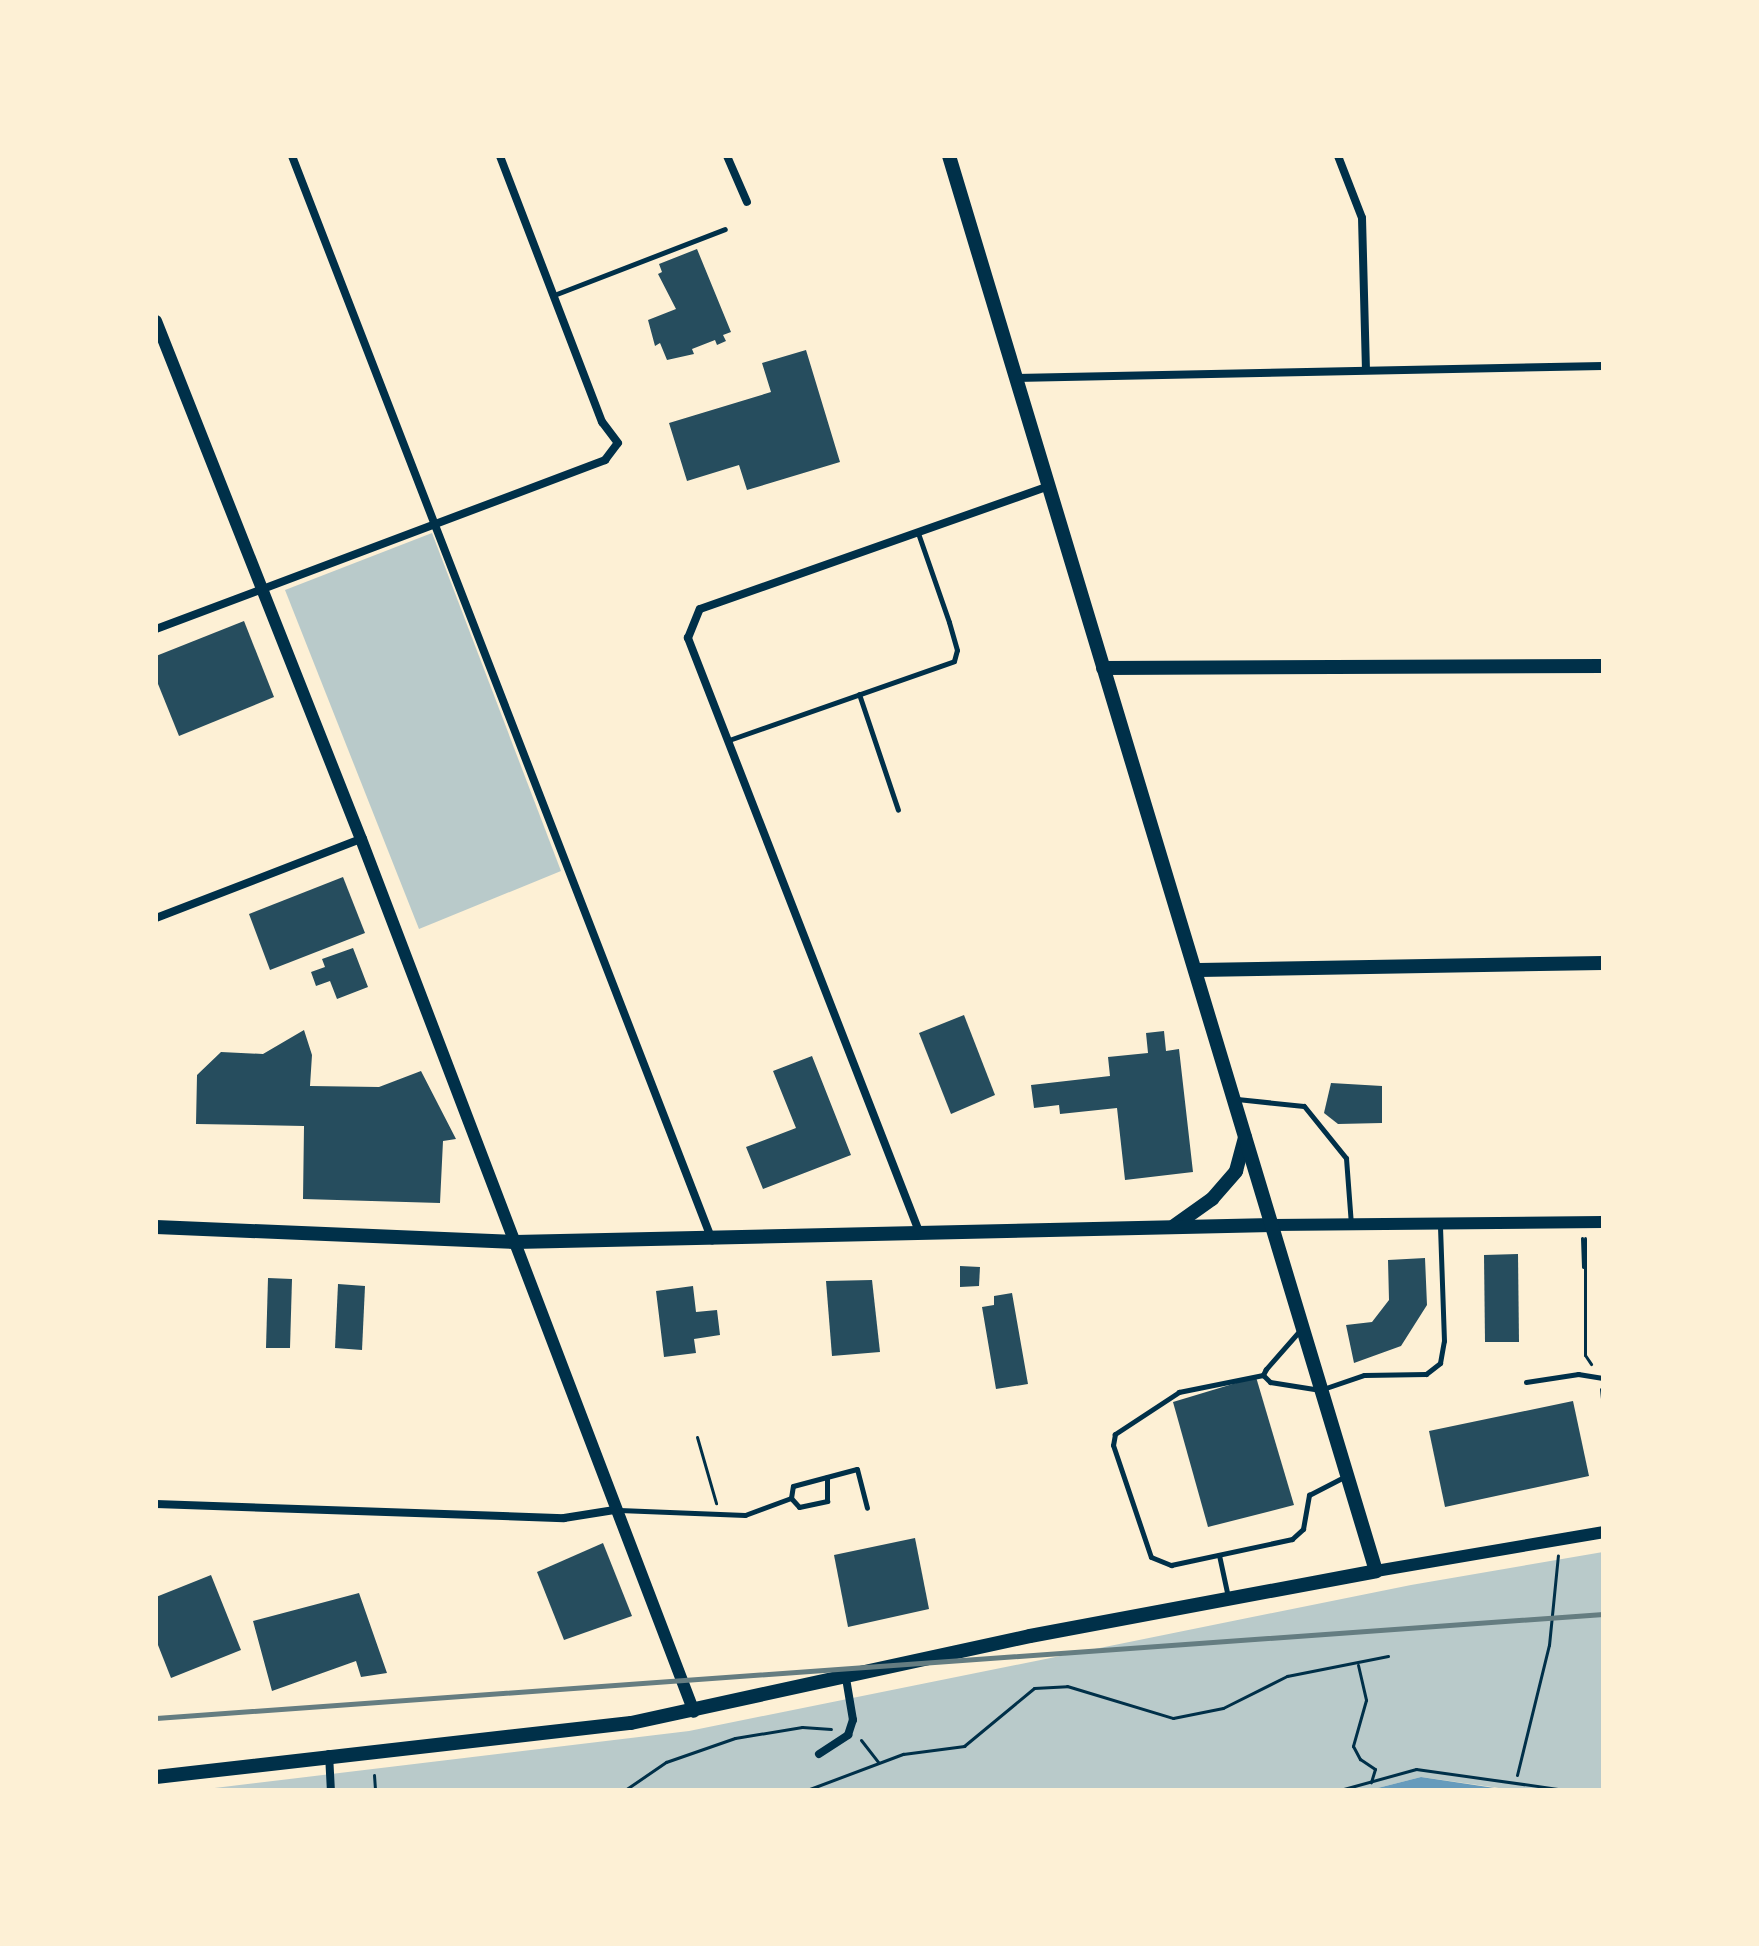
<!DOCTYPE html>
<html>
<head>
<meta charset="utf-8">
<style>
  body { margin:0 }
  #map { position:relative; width:1759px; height:1946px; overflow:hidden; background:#fdf0d5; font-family:"Titillium Web",sans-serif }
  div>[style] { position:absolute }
  .green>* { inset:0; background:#b9caca }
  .water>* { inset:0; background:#669bbc }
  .building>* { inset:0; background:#264d5e }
  .path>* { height:3px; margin:-1.5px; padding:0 1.5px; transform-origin:1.5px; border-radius:1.5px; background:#003049 }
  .service>* { height:5px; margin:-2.5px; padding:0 2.5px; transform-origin:2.5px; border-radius:2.5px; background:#003049 }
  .minor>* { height:8px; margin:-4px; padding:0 4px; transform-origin:4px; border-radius:4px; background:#003049 }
  .tertiary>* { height:12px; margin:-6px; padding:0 6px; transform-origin:6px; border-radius:6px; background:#003049 }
  .secondary>* { height:14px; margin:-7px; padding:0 7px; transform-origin:7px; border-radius:7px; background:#003049 }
  .rail>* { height:5px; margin:-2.5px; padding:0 2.5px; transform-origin:2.5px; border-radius:2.5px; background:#657d81 }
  span { translate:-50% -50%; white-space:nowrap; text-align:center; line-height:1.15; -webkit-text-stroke:7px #fdf0d5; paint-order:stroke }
  .frame { position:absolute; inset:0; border:158px solid #fdf0d5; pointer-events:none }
</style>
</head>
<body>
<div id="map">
  <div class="green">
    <div style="clip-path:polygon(432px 533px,561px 871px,419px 929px,285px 590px)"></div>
    <div style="clip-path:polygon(1603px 1552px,1603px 1790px,1513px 1790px,1421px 1777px,1370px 1790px,198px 1790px,689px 1731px,1411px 1585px)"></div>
  </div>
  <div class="water">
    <div style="clip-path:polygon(1421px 1777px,1508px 1790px,1370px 1790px)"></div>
  </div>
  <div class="building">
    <div style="clip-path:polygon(697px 249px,731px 332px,723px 335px,726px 341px,717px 345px,715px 340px,692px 349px,694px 354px,667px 360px,660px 343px,655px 346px,648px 320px,676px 309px,658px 274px,662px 272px,659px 264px)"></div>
    <div style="clip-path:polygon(806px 350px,840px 462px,747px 490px,739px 465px,687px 481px,669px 423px,771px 392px,762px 363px)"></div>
    <div style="clip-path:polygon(244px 621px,274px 697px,179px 736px,156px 679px,156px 656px)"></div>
    <div style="clip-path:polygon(343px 877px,365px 933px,270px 970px,249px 914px)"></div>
    <div style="clip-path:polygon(353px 948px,368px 987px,337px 999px,330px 981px,316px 986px,311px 972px,325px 967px,322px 959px)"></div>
    <div style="clip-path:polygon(964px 1015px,995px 1095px,951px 1114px,919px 1033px)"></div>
    <div style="clip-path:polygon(304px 1030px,312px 1055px,310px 1086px,379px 1087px,421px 1071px,456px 1139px,443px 1141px,440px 1203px,303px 1199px,304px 1126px,196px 1124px,197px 1075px,221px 1052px,263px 1054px)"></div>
    <div style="clip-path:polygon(1164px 1031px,1166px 1051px,1179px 1049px,1193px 1172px,1125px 1180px,1117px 1108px,1060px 1114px,1059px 1105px,1034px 1108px,1031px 1085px,1110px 1076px,1108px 1057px,1148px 1053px,1146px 1033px)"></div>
    <div style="clip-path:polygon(812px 1056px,851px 1155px,763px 1189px,746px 1147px,796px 1128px,773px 1071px)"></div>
    <div style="clip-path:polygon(1331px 1083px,1382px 1086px,1382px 1123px,1338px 1124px,1324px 1113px)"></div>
    <div style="clip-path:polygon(1518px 1254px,1519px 1342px,1485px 1342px,1484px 1255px)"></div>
    <div style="clip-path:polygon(1425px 1258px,1427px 1305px,1401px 1346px,1354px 1363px,1346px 1325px,1372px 1322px,1389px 1300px,1388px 1260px)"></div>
    <div style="clip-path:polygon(960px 1266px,980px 1267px,979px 1286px,960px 1287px)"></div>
    <div style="clip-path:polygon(268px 1278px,292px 1279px,290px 1348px,266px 1348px)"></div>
    <div style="clip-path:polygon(872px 1280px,880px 1352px,832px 1356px,826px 1281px)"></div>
    <div style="clip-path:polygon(338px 1284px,365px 1286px,362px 1350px,335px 1348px)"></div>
    <div style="clip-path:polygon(693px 1286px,696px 1312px,717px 1310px,720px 1335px,694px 1339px,696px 1353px,664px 1357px,656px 1291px)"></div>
    <div style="clip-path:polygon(1012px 1293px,1028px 1384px,996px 1389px,982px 1307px,994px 1305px,994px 1296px)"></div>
    <div style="clip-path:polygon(1256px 1377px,1294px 1505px,1208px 1527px,1173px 1402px)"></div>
    <div style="clip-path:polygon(1573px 1401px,1589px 1476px,1445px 1507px,1429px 1431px)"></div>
    <div style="clip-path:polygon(915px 1538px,929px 1609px,848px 1627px,834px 1555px)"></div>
    <div style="clip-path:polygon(603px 1543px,632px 1616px,564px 1640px,537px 1572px)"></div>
    <div style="clip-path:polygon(211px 1575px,241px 1650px,171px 1678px,156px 1640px,156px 1597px)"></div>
    <div style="clip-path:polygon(359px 1593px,387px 1673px,361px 1677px,356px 1661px,272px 1691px,253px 1621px)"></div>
  </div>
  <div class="path">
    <div style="left:1582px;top:1238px;width:29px;rotate:88deg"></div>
    <div style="left:1585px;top:1238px;width:117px;rotate:90deg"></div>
    <div style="left:1585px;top:1355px;width:11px;rotate:56deg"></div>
    <div style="left:1601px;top:1389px;width:20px;rotate:84deg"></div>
    <div style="left:697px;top:1437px;width:69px;rotate:73.9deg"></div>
    <div style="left:1358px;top:1665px;width:36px;rotate:77deg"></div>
    <div style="left:1366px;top:1700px;width:48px;rotate:105.8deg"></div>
    <div style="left:1353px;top:1746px;width:15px;rotate:62deg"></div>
    <div style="left:1360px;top:1759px;width:18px;rotate:34deg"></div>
    <div style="left:1375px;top:1769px;width:14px;rotate:107deg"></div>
    <div style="left:861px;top:1740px;width:28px;rotate:52deg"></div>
    <div style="left:374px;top:1775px;width:15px;rotate:86deg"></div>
    <div style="left:1517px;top:1775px;width:134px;rotate:-76.2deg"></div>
    <div style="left:1549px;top:1645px;width:90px;rotate:-84.3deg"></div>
    <div style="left:625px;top:1790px;width:50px;rotate:-34.3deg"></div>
    <div style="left:666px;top:1762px;width:73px;rotate:-19.2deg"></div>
    <div style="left:735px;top:1738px;width:68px;rotate:-9.3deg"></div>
    <div style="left:802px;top:1727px;width:29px;rotate:4deg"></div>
    <div style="left:807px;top:1790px;width:103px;rotate:-20.6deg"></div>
    <div style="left:903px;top:1754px;width:62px;rotate:-7.5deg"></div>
    <div style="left:964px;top:1746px;width:91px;rotate:-39.6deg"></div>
    <div style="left:1034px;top:1688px;width:33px;rotate:-3deg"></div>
    <div style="left:1067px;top:1686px;width:111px;rotate:16.8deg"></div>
    <div style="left:1173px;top:1718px;width:51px;rotate:-11.3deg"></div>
    <div style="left:1223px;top:1708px;width:72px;rotate:-26.6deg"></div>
    <div style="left:1287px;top:1676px;width:103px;rotate:-11.2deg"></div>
    <div style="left:1340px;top:1790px;width:79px;rotate:-15.4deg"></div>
    <div style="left:1416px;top:1769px;width:150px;rotate:8deg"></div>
  </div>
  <div class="service">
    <div style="left:554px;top:295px;width:183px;rotate:-21.1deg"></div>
    <div style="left:859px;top:694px;width:122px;rotate:71.4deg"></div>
    <div style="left:729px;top:740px;width:238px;rotate:-19.3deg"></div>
    <div style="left:954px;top:661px;width:11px;rotate:-75deg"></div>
    <div style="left:957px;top:650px;width:29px;rotate:-106deg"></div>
    <div style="left:949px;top:622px;width:94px;rotate:-109.2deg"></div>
    <div style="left:1237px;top:1099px;width:67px;rotate:6deg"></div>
    <div style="left:1304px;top:1106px;width:67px;rotate:51.1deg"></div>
    <div style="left:1346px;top:1158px;width:66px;rotate:85.7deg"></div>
    <div style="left:1302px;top:1328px;width:55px;rotate:131.3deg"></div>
    <div style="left:1266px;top:1369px;width:7px;rotate:117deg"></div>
    <div style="left:1263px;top:1375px;width:10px;rotate:45deg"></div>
    <div style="left:1270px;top:1382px;width:51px;rotate:9.1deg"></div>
    <div style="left:1320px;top:1390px;width:46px;rotate:-18.8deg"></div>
    <div style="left:1364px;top:1375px;width:62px;rotate:-0.9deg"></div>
    <div style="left:1426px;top:1374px;width:18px;rotate:-38deg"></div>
    <div style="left:1440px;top:1363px;width:22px;rotate:-80deg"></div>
    <div style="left:1444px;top:1341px;width:117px;rotate:-92deg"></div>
    <div style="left:1263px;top:1375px;width:86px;rotate:168.6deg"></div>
    <div style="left:1179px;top:1392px;width:77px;rotate:146.7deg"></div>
    <div style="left:1115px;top:1434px;width:11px;rotate:100deg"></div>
    <div style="left:1113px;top:1445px;width:118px;rotate:71.3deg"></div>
    <div style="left:1151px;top:1557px;width:22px;rotate:22deg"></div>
    <div style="left:1171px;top:1565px;width:124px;rotate:-12.1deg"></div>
    <div style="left:1292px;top:1539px;width:15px;rotate:-42deg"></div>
    <div style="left:1303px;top:1529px;width:35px;rotate:-80deg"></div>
    <div style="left:1309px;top:1495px;width:42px;rotate:-27.2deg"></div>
    <div style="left:1526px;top:1382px;width:53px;rotate:-8.7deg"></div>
    <div style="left:1578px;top:1374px;width:25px;rotate:9deg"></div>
    <div style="left:791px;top:1498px;width:12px;rotate:48deg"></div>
    <div style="left:799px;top:1507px;width:29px;rotate:-12deg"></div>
    <div style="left:827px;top:1501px;width:24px;rotate:-90deg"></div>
    <div style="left:619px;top:1510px;width:126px;rotate:2.3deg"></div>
    <div style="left:745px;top:1515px;width:49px;rotate:-20.3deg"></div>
    <div style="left:791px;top:1498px;width:12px;rotate:-81deg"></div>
    <div style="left:793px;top:1486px;width:66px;rotate:-14.9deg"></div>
    <div style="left:857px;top:1469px;width:40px;rotate:75.6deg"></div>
    <div style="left:1219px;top:1555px;width:43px;rotate:77.9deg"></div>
  </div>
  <div class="minor">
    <div style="left:292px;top:156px;width:1163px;rotate:68.82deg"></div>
    <div style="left:727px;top:156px;width:50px;rotate:66.5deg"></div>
    <div style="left:1338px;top:156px;width:66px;rotate:68.8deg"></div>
    <div style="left:1362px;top:218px;width:150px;rotate:88.5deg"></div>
    <div style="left:1015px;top:378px;width:588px;rotate:-1.17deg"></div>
    <div style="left:156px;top:629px;width:480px;rotate:-20.6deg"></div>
    <div style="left:605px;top:460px;width:21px;rotate:-53deg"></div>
    <div style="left:618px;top:443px;width:26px;rotate:-127deg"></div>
    <div style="left:602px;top:422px;width:285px;rotate:-111deg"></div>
    <div style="left:156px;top:918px;width:220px;rotate:-21.1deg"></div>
    <div style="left:920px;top:1234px;width:640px;rotate:-111.27deg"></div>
    <div style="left:688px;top:638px;width:31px;rotate:-68deg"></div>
    <div style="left:700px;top:609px;width:367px;rotate:-19.4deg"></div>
    <div style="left:156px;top:1504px;width:408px;rotate:2deg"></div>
    <div style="left:564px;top:1518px;width:51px;rotate:-9.1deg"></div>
    <div style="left:329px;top:1754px;width:36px;rotate:87deg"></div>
    <div style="left:819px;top:1754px;width:35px;rotate:-33deg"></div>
    <div style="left:848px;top:1735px;width:16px;rotate:-72deg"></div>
    <div style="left:853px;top:1720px;width:43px;rotate:-99.5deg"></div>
  </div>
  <div class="tertiary">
    <div style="left:156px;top:321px;width:557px;rotate:68.41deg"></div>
    <div style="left:361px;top:839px;width:934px;rotate:69.12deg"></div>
    <div style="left:1272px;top:1225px;width:331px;rotate:-0.5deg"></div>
    <div style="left:1376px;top:1571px;width:230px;rotate:-9.7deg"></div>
  </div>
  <div class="secondary">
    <div style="left:1103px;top:668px;width:500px;rotate:-0.23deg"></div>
    <div style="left:1199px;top:970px;width:404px;rotate:-1deg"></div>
    <div style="left:1174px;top:1226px;width:47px;rotate:-35.4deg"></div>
    <div style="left:1212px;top:1199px;width:37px;rotate:-49deg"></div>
    <div style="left:1236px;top:1171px;width:35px;rotate:-75deg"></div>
    <div style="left:156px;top:1227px;width:359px;rotate:2.4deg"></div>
    <div style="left:515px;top:1242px;width:757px;rotate:-1.29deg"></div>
    <div style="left:156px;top:1777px;width:478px;rotate:-6.5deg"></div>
    <div style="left:631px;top:1723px;width:408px;rotate:-12.3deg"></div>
    <div style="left:1030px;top:1636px;width:352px;rotate:-10.6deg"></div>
    <div style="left:1376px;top:1571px;width:1478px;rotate:-106.79deg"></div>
  </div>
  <div class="rail">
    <div style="left:156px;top:1718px;width:1451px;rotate:-4.11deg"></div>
  </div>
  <div class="frame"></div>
</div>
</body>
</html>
